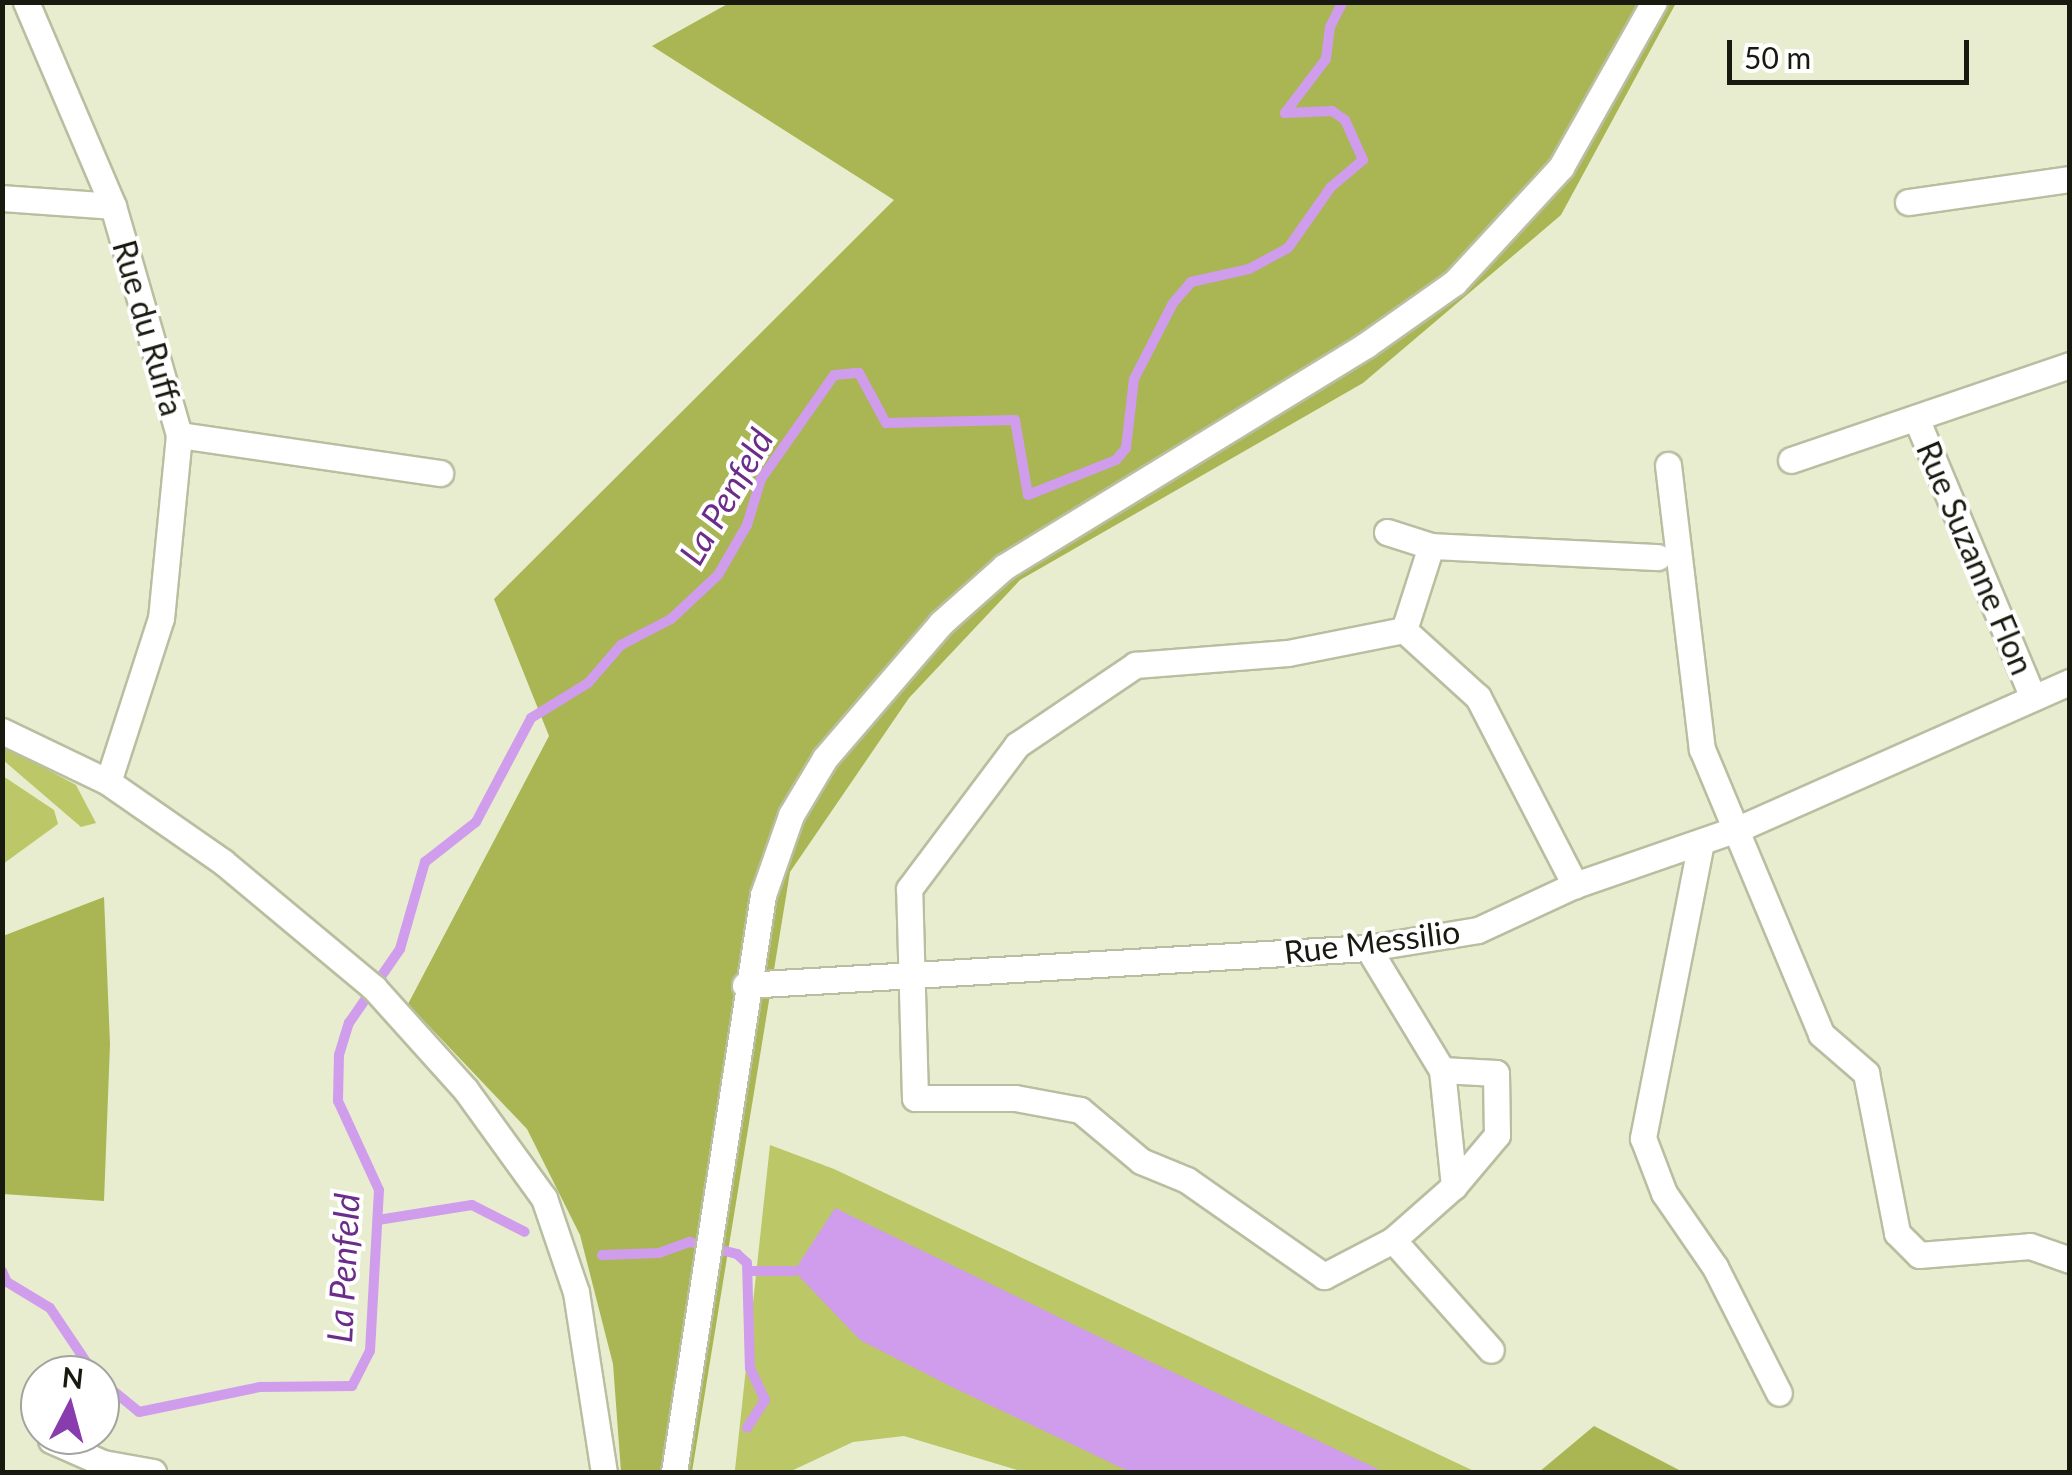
<!DOCTYPE html>
<html>
<head>
<meta charset="utf-8">
<style>
  body { margin:0 }
  #map { position:relative; width:2072px; height:1475px; overflow:hidden; background:#e8edcf; font-family:Lato,sans-serif }
  div>[style] { position:absolute }
  .green>* { inset:0; background:#bcc768 }
  .forest>* { inset:0; background:#aab554 }
  .water>* { inset:0; background:#cf9dec }
  .stream>* { height:10px; margin:-5px; padding:0 5px; transform-origin:5px; border-radius:5px; background:#cf9dec }
  .roads { filter:drop-shadow(2px 0 #babea1) drop-shadow(-2px 0 #babea1) drop-shadow(0 2px #babea1) drop-shadow(0 -2px #babea1) }
  .minor>* { height:25px; margin:-12.5px; padding:0 12.5px; transform-origin:12.5px; border-radius:12.5px; background:#fff }
  span { translate:-50% -50%; white-space:nowrap; text-align:center; line-height:1.15; -webkit-text-stroke:8px #fff; paint-order:stroke }
  .street-label { font-size:32px; color:#181a0f }
  .water-label { font-size:35px; color:#6b2d89; font-style:italic }
  .frame { position:absolute; inset:0; border:5px solid #181a0f; pointer-events:none }
  .north { position:absolute; left:20px; top:1355px; width:100px; height:100px; box-sizing:border-box; background:#fff; border:2px solid #a3a39f; border-radius:50%; rotate:6deg; font-size:28px; font-weight:700; line-height:40px; text-align:center; color:#181a0f }
  .north::after { content:''; display:block; margin:auto; width:35px; height:45px; background:#883cad; clip-path:polygon(50% 0,100% 100%,50% 72%,0 100%) }
  .scale { position:absolute; left:1727px; top:40px; width:242px; height:45px; box-sizing:border-box; border:5px solid #181a0f; border-top:0; padding-left:12px; font-size:30px; line-height:35px; white-space:nowrap; color:#181a0f; -webkit-text-stroke:8px #fff; paint-order:stroke }
</style>
</head>
<body>
<div id="map">
  <div class="green">
    <div style="clip-path:polygon(2px 745px,76px 785px,96px 823px,81px 827px,3px 760px)"></div>
    <div style="clip-path:polygon(3px 776px,54px 810px,58px 824px,3px 864px)"></div>
    <div style="clip-path:polygon(770px 1145px,834px 1169px,1476px 1472px,1024px 1472px,904px 1436px,853px 1442px,789px 1472px,735px 1470px)"></div>
  </div>
  <div class="forest">
    <div style="clip-path:polygon(731px 2px,1676px 3px,1561px 215px,1363px 383px,1020px 580px,909px 698px,790px 872px,692px 1472px,621px 1472px,613px 1364px,580px 1235px,527px 1129px,408px 1004px,549px 736px,494px 599px,894px 200px,652px 46px)"></div>
    <div style="clip-path:polygon(104px 897px,110px 1044px,104px 1201px,3px 1194px,3px 936px)"></div>
    <div style="clip-path:polygon(1594px 1426px,1683px 1472px,1539px 1472px)"></div>
  </div>
  <div class="water">
    <div style="clip-path:polygon(835px 1208px,1126px 1350px,1384px 1472px,1130px 1472px,952px 1387px,860px 1340px,794px 1271px)"></div>
  </div>
  <div class="stream">
    <div style="left:378px;top:1220px;width:95px;rotate:-9.1deg"></div>
    <div style="left:472px;top:1205px;width:59px;rotate:27deg"></div>
    <div style="left:602px;top:1255px;width:57px;rotate:-2deg"></div>
    <div style="left:659px;top:1253px;width:33px;rotate:-20deg"></div>
    <div style="left:690px;top:1242px;width:49px;rotate:14.3deg"></div>
    <div style="left:737px;top:1254px;width:13px;rotate:42deg"></div>
    <div style="left:747px;top:1263px;width:105px;rotate:88.4deg"></div>
    <div style="left:750px;top:1368px;width:35px;rotate:65deg"></div>
    <div style="left:765px;top:1400px;width:33px;rotate:123deg"></div>
    <div style="left:2px;top:1271px;width:12px;rotate:66deg"></div>
    <div style="left:7px;top:1282px;width:50px;rotate:31.2deg"></div>
    <div style="left:50px;top:1308px;width:81px;rotate:56.1deg"></div>
    <div style="left:751px;top:1271px;width:43px"></div>
    <div style="left:100px;top:1380px;width:50px;rotate:39.4deg"></div>
    <div style="left:139px;top:1412px;width:124px;rotate:-11.7deg"></div>
    <div style="left:260px;top:1387px;width:92px;rotate:-0.6deg"></div>
    <div style="left:352px;top:1386px;width:39px;rotate:-63deg"></div>
    <div style="left:370px;top:1351px;width:161px;rotate:-86.8deg"></div>
    <div style="left:379px;top:1190px;width:98px;rotate:-114.7deg"></div>
    <div style="left:338px;top:1101px;width:46px;rotate:-88.8deg"></div>
    <div style="left:339px;top:1055px;width:34px;rotate:-73deg"></div>
    <div style="left:349px;top:1023px;width:90px;rotate:-55.4deg"></div>
    <div style="left:400px;top:949px;width:91px;rotate:-74deg"></div>
    <div style="left:425px;top:862px;width:65px;rotate:-38.1deg"></div>
    <div style="left:476px;top:822px;width:118px;rotate:-62.1deg"></div>
    <div style="left:531px;top:718px;width:67px;rotate:-31.6deg"></div>
    <div style="left:588px;top:683px;width:50px;rotate:-49deg"></div>
    <div style="left:621px;top:645px;width:56px;rotate:-27.5deg"></div>
    <div style="left:671px;top:619px;width:64px;rotate:-43.1deg"></div>
    <div style="left:718px;top:575px;width:58px;rotate:-59.9deg"></div>
    <div style="left:747px;top:525px;width:48px;rotate:-73.1deg"></div>
    <div style="left:761px;top:479px;width:127px;rotate:-54.9deg"></div>
    <div style="left:834px;top:375px;width:25px;rotate:-5deg"></div>
    <div style="left:859px;top:373px;width:57px;rotate:61.6deg"></div>
    <div style="left:886px;top:423px;width:129px;rotate:-1.3deg"></div>
    <div style="left:1015px;top:420px;width:76px;rotate:80.2deg"></div>
    <div style="left:1028px;top:495px;width:95px;rotate:-21.7deg"></div>
    <div style="left:1116px;top:460px;width:16px;rotate:-50deg"></div>
    <div style="left:1126px;top:448px;width:69px;rotate:-83.4deg"></div>
    <div style="left:1134px;top:379px;width:85px;rotate:-62.8deg"></div>
    <div style="left:1173px;top:303px;width:28px;rotate:-49deg"></div>
    <div style="left:1191px;top:282px;width:59px;rotate:-12.6deg"></div>
    <div style="left:1249px;top:269px;width:44px;rotate:-28.3deg"></div>
    <div style="left:1288px;top:248px;width:75px;rotate:-54.8deg"></div>
    <div style="left:1331px;top:187px;width:42px;rotate:-40.2deg"></div>
    <div style="left:1363px;top:160px;width:44px;rotate:-114.2deg"></div>
    <div style="left:1345px;top:120px;width:16px;rotate:-145deg"></div>
    <div style="left:1332px;top:111px;width:47px;rotate:177.6deg"></div>
    <div style="left:1285px;top:113px;width:68px;rotate:-52.8deg"></div>
    <div style="left:1326px;top:59px;width:32px;rotate:-83deg"></div>
    <div style="left:1330px;top:27px;width:28px;rotate:-63deg"></div>
  </div>
  <div class="roads">
    <div class="minor">
      <div style="left:26px;top:2px;width:222px;rotate:66.9deg"></div>
      <div style="left:113px;top:206px;width:238px;rotate:73.9deg"></div>
      <div style="left:179px;top:435px;width:184px;rotate:95.6deg"></div>
      <div style="left:161px;top:618px;width:172px;rotate:107.9deg"></div>
      <div style="left:2px;top:198px;width:111px;rotate:4.1deg"></div>
      <div style="left:1908px;top:202px;width:164px;rotate:-8.1deg"></div>
      <div style="left:1916px;top:418px;width:303px;rotate:67.3deg"></div>
      <div style="left:179px;top:435px;width:264px;rotate:8.3deg"></div>
      <div style="left:1791px;top:460px;width:295px;rotate:-18.8deg"></div>
      <div style="left:1668px;top:465px;width:286px;rotate:83.2deg"></div>
      <div style="left:1702px;top:749px;width:309px;rotate:67.3deg"></div>
      <div style="left:1821px;top:1034px;width:60px;rotate:40.9deg"></div>
      <div style="left:1866px;top:1073px;width:163px;rotate:79deg"></div>
      <div style="left:1897px;top:1233px;width:31px;rotate:45deg"></div>
      <div style="left:1919px;top:1255px;width:111px;rotate:-4.6deg"></div>
      <div style="left:2030px;top:1246px;width:42px;rotate:19.3deg"></div>
      <div style="left:1387px;top:532px;width:46px;rotate:17.7deg"></div>
      <div style="left:1404px;top:630px;width:88px;rotate:-72.2deg"></div>
      <div style="left:1431px;top:546px;width:227px;rotate:2.8deg"></div>
      <div style="left:2px;top:731px;width:118px;rotate:25.7deg"></div>
      <div style="left:108px;top:782px;width:140px;rotate:34.8deg"></div>
      <div style="left:223px;top:862px;width:197px;rotate:39.8deg"></div>
      <div style="left:374px;top:988px;width:136px;rotate:48deg"></div>
      <div style="left:465px;top:1089px;width:135px;rotate:54.1deg"></div>
      <div style="left:544px;top:1198px;width:99px;rotate:71.2deg"></div>
      <div style="left:576px;top:1292px;width:182px;rotate:81.2deg"></div>
      <div style="left:1701px;top:842px;width:302px;rotate:101.1deg"></div>
      <div style="left:1643px;top:1138px;width:59px;rotate:69.1deg"></div>
      <div style="left:1664px;top:1193px;width:90px;rotate:55.4deg"></div>
      <div style="left:1715px;top:1267px;width:141px;rotate:63.1deg"></div>
      <div style="left:1368px;top:948px;width:143px;rotate:58.8deg"></div>
      <div style="left:1442px;top:1070px;width:117px;rotate:84.1deg"></div>
      <div style="left:1454px;top:1186px;width:81px;rotate:138.5deg"></div>
      <div style="left:1393px;top:1240px;width:78px;rotate:152.4deg"></div>
      <div style="left:1324px;top:1276px;width:167px;rotate:-145deg"></div>
      <div style="left:1187px;top:1180px;width:50px;rotate:-157.6deg"></div>
      <div style="left:1141px;top:1161px;width:80px;rotate:-140.1deg"></div>
      <div style="left:1080px;top:1110px;width:66px;rotate:-169.5deg"></div>
      <div style="left:1015px;top:1098px;width:100px;rotate:180deg"></div>
      <div style="left:915px;top:1098px;width:209px;rotate:-91.6deg"></div>
      <div style="left:909px;top:889px;width:180px;rotate:-53.1deg"></div>
      <div style="left:1017px;top:745px;width:143px;rotate:-34.1deg"></div>
      <div style="left:1135px;top:665px;width:153px;rotate:-4.5deg"></div>
      <div style="left:1288px;top:653px;width:118px;rotate:-11.2deg"></div>
      <div style="left:1404px;top:630px;width:100px;rotate:42.2deg"></div>
      <div style="left:1478px;top:697px;width:212px;rotate:62.7deg"></div>
      <div style="left:745px;top:985px;width:624px;rotate:-3.4deg"></div>
      <div style="left:1368px;top:948px;width:111px;rotate:-9.3deg"></div>
      <div style="left:1478px;top:930px;width:107px;rotate:-24.9deg"></div>
      <div style="left:1575px;top:885px;width:175px;rotate:-19.1deg"></div>
      <div style="left:1740px;top:828px;width:361px;rotate:-23.9deg"></div>
      <div style="left:1442px;top:1070px;width:54px;rotate:3.2deg"></div>
      <div style="left:1496px;top:1073px;width:62px;rotate:89.1deg"></div>
      <div style="left:1497px;top:1135px;width:67px;rotate:130.1deg"></div>
      <div style="left:1393px;top:1240px;width:147px;rotate:48.3deg"></div>
      <div style="left:51px;top:1440px;width:57px;rotate:23.9deg"></div>
      <div style="left:103px;top:1463px;width:51px;rotate:10.2deg"></div>
      <div style="left:674px;top:1472px;width:584px;rotate:-81.23deg"></div>
      <div style="left:763px;top:895px;width:85px;rotate:-70.7deg"></div>
      <div style="left:791px;top:815px;width:66px;rotate:-59.2deg"></div>
      <div style="left:825px;top:758px;width:178px;rotate:-49.3deg"></div>
      <div style="left:941px;top:623px;width:84px;rotate:-41.6deg"></div>
      <div style="left:1004px;top:567px;width:425px;rotate:-31.5deg"></div>
      <div style="left:1366px;top:345px;width:108px;rotate:-35.2deg"></div>
      <div style="left:1454px;top:283px;width:158px;rotate:-47.3deg"></div>
      <div style="left:1561px;top:167px;width:189px;rotate:-60.6deg"></div>
    </div>
  </div>
  <div class="street-label">
    <span style="left:148px;top:328px;rotate:74deg">Rue du Ruffa</span>
    <span style="left:1975px;top:558px;rotate:67deg">Rue Suzanne Flon</span>
    <span style="left:1372px;top:942px;rotate:-7deg">Rue Messilio</span>
  </div>
  <div class="water-label">
    <span style="left:725px;top:496px;rotate:-60deg">La Penfeld</span>
    <span style="left:342px;top:1268px;rotate:-87deg">La Penfeld</span>
  </div>
  <div class="frame"></div>
  <div class="north">N</div>
  <div class="scale">50 m</div>
</div>
</body>
</html>
